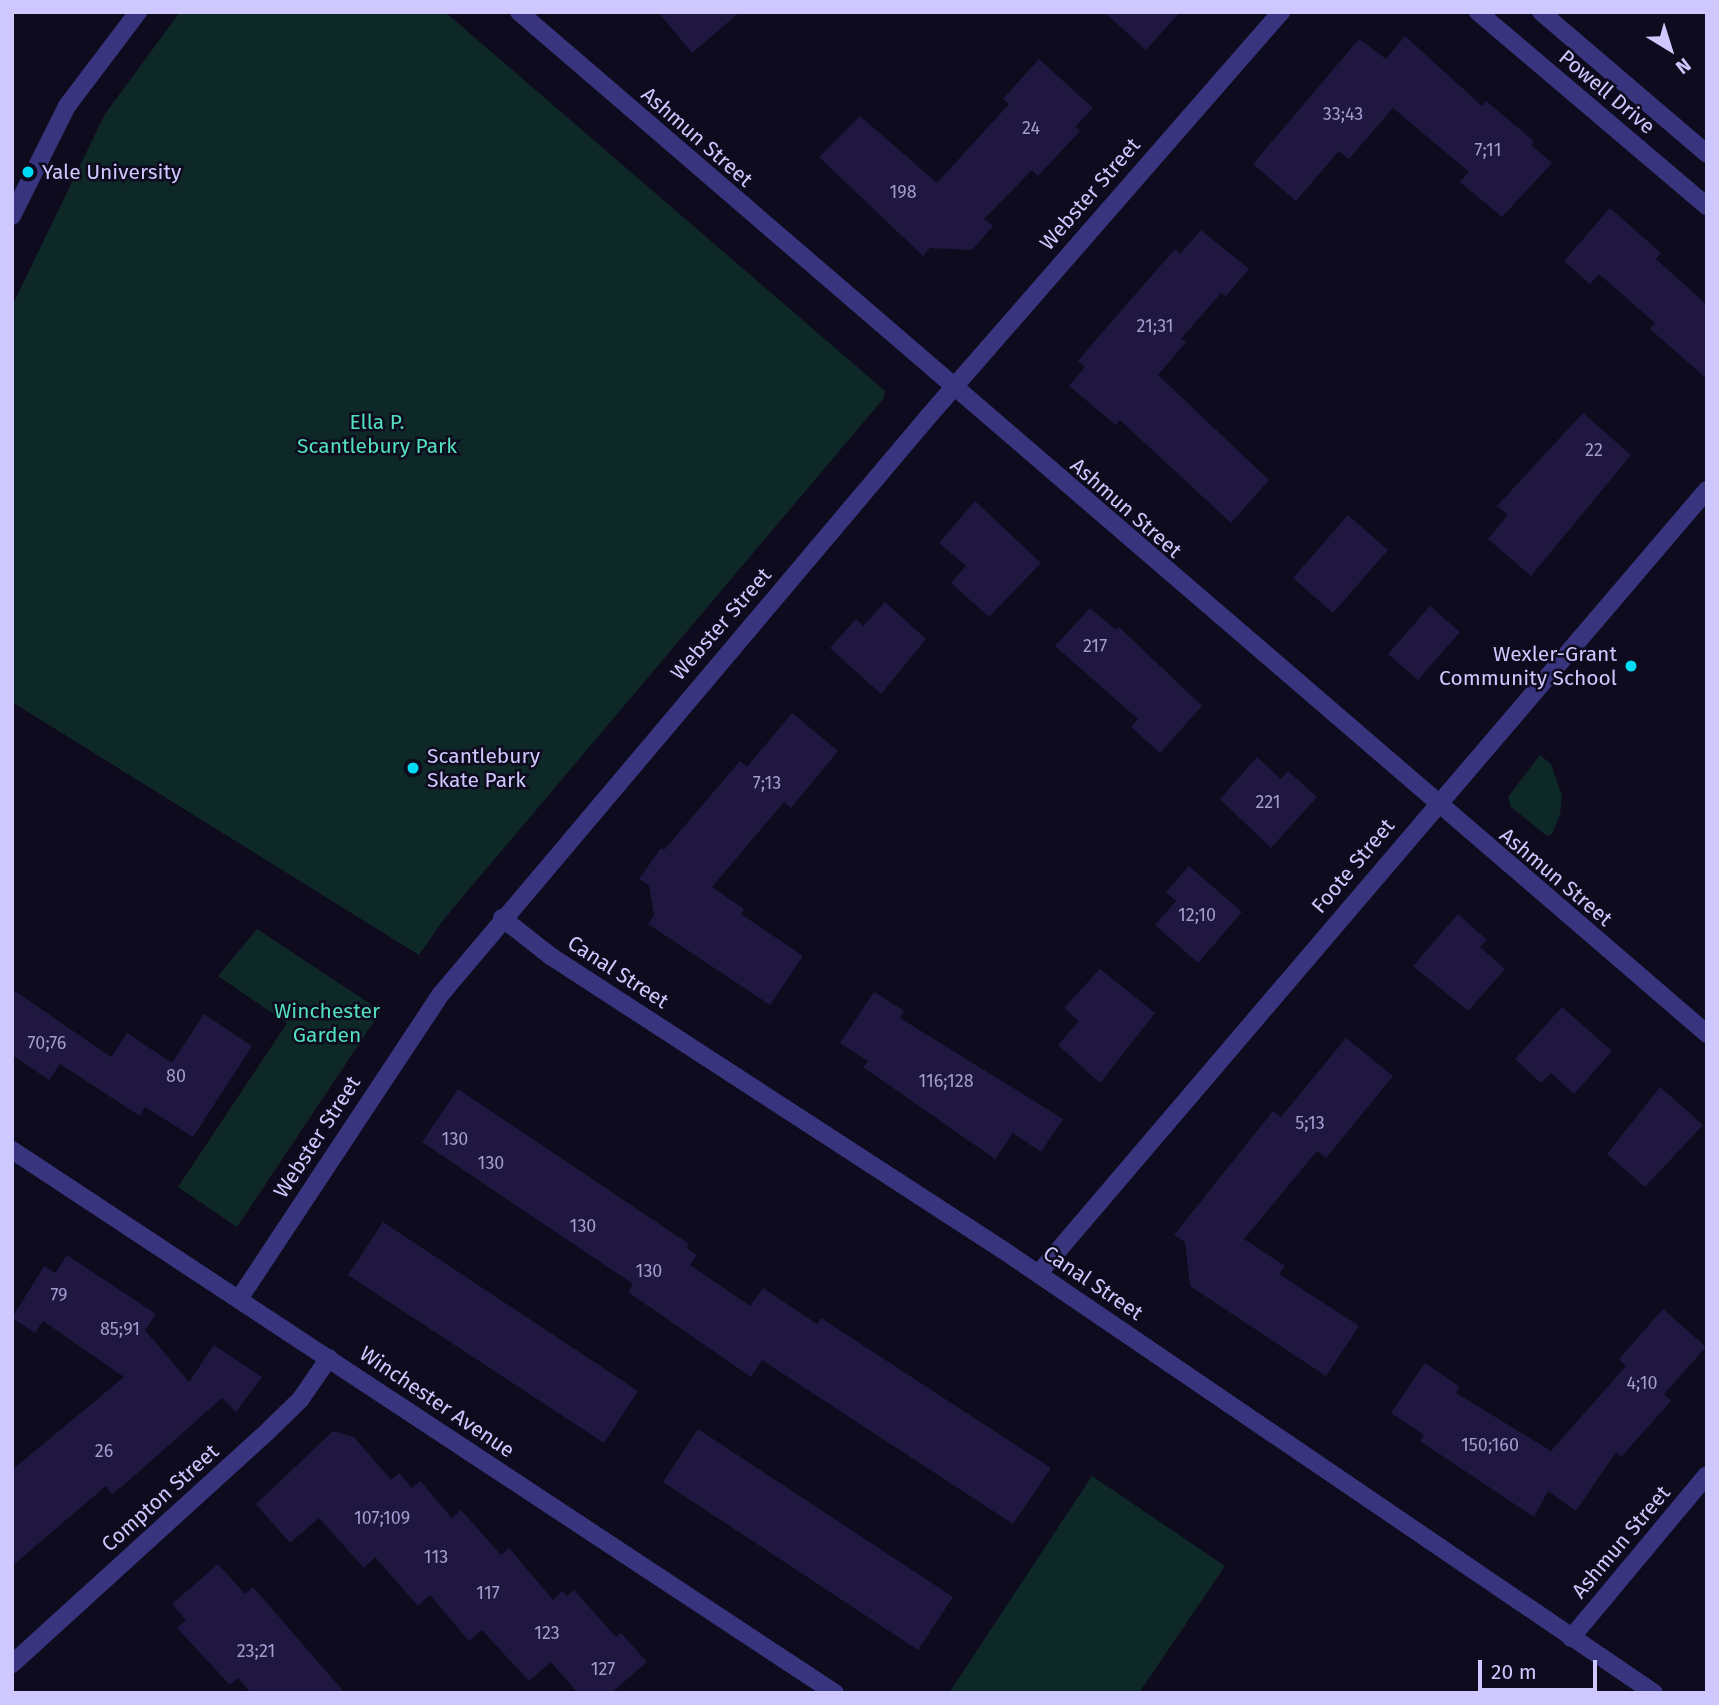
<!DOCTYPE html>
<html>
<head>
<meta charset="utf-8">
<style>
  body { margin:0 }
  #map { position:relative; width:1719px; height:1705px; overflow:hidden; background:#0e0b1e; font-family:"Fira Sans",sans-serif }
  div>[style] { position:absolute }
  .green>* { inset:0; background:#0e2827 }
  .building>* { inset:0; background:#1f173f }
  .street>* { height:18px; margin:-9px; padding:0 9px; transform-origin:9px; border-radius:9px; background:#38357e }
  .dots>* { width:19px; height:19px; translate:-50% -50%; box-sizing:border-box; border:4px solid #0e0b1e; border-radius:50% }
  span { translate:-50% -50%; white-space:nowrap; text-align:center; line-height:1.15; -webkit-text-stroke:5px #0e0b1e; paint-order:stroke }
  .number-label { font-size:18px; color:#a29ccf }
  .number-label span { -webkit-text-stroke-width:0 }
  .street-label { font-size:21px; color:#cec8ff }
  .poi-label { font-size:21px; color:#cec8ff }
  .left { translate:0 -50%; text-align:left }
  .right { translate:-100% -50%; text-align:right }
  .park-label { font-size:21px; color:#52e1bd }
  .frame { position:absolute; inset:0; border:14px solid #cec8ff; pointer-events:none }
  .north { position:absolute; left:1635px; top:14px; width:70px; height:70px; -webkit-text-stroke:5px #0e0b1e; paint-order:stroke; rotate:142deg; font-size:19px; font-weight:700; line-height:28px; text-align:center; color:#cec8ff }
  .north::after { content:''; display:block; margin:auto; width:24px; height:32px; background:#cec8ff; clip-path:polygon(50% 0,100% 100%,50% 72%,0 100%) }
  .scale { position:absolute; left:1478px; top:1660px; width:119px; height:32px; box-sizing:border-box; border:4px solid #cec8ff; border-top:0; padding-left:9px; font-size:21px; line-height:24px; white-space:nowrap; color:#cec8ff; -webkit-text-stroke:5px #0e0b1e; paint-order:stroke }
</style>
</head>
<body>
<div id="map">
  <div class="green">
    <div style="clip-path:polygon(180px 12px,445px 12px,885px 391px,884px 398px,444px 919px,419px 955px,12px 702px,12px 306px,105px 114px)"></div>
    <div style="clip-path:polygon(1540px 755px,1551px 764px,1562px 796px,1560px 815px,1552px 834px,1547px 836px,1511px 807px,1508px 797px)"></div>
    <div style="clip-path:polygon(257px 929px,381px 1011px,237px 1227px,178px 1187px,287px 1023px,218px 976px)"></div>
    <div style="clip-path:polygon(1092px 1476px,1225px 1566px,1139px 1693px,949px 1693px)"></div>
  </div>
  <div class="building">
    <div style="clip-path:polygon(658px 12px,740px 12px,692px 53px)"></div>
    <div style="clip-path:polygon(1104px 12px,1180px 12px,1146px 50px)"></div>
    <div style="clip-path:polygon(1405px 36px,1482px 106px,1486px 101px,1534px 141px,1531px 145px,1552px 163px,1502px 217px,1460px 182px,1469px 172px,1393px 108px,1349px 159px,1339px 151px,1296px 201px,1253px 164px,1359px 39px,1386px 59px)"></div>
    <div style="clip-path:polygon(1039px 59px,1093px 108px,1075px 127px,1080px 131px,1038px 176px,1032px 170px,984px 219px,993px 226px,972px 250px,930px 248px,923px 256px,819px 157px,860px 116px,937px 183px,1009px 104px,1003px 99px)"></div>
    <div style="clip-path:polygon(1610px 208px,1661px 253px,1656px 259px,1707px 305px,1707px 379px,1650px 329px,1655px 323px,1599px 274px,1590px 284px,1564px 261px)"></div>
    <div style="clip-path:polygon(1201px 230px,1249px 269px,1226px 296px,1221px 293px,1181px 339px,1186px 342px,1158px 375px,1269px 480px,1231px 523px,1120px 420px,1116px 425px,1069px 386px,1085px 367px,1078px 361px,1106px 328px,1175px 249px,1180px 254px)"></div>
    <div style="clip-path:polygon(1583px 413px,1631px 455px,1531px 576px,1488px 539px,1508px 515px,1497px 506px)"></div>
    <div style="clip-path:polygon(975px 501px,1041px 563px,989px 617px,951px 583px,966px 566px,939px 543px)"></div>
    <div style="clip-path:polygon(1348px 515px,1388px 550px,1333px 613px,1293px 578px)"></div>
    <div style="clip-path:polygon(885px 602px,926px 639px,881px 694px,830px 648px,856px 619px,863px 626px)"></div>
    <div style="clip-path:polygon(1430px 606px,1460px 632px,1418px 680px,1388px 654px)"></div>
    <div style="clip-path:polygon(1090px 608px,1116px 630px,1119px 627px,1202px 706px,1160px 753px,1131px 727px,1138px 719px,1055px 646px)"></div>
    <div style="clip-path:polygon(792px 713px,838px 751px,791px 808px,784px 802px,712px 887px,744px 909px,741px 914px,803px 956px,770px 1005px,648px 924px,654px 915px,649px 885px,639px 879px,661px 848px,664px 850px,740px 761px,747px 767px)"></div>
    <div style="clip-path:polygon(1257px 757px,1281px 779px,1288px 771px,1317px 797px,1271px 848px,1220px 799px)"></div>
    <div style="clip-path:polygon(1189px 866px,1242px 912px,1198px 963px,1155px 925px,1176px 901px,1166px 892px)"></div>
    <div style="clip-path:polygon(1458px 914px,1487px 940px,1480px 947px,1505px 969px,1468px 1011px,1413px 966px)"></div>
    <div style="clip-path:polygon(1100px 969px,1155px 1013px,1100px 1083px,1058px 1045px,1079px 1021px,1064px 1008px)"></div>
    <div style="clip-path:polygon(12px 989px,111px 1057px,127px 1033px,172px 1063px,204px 1014px,252px 1046px,193px 1137px,145px 1107px,140px 1116px,60px 1064px,49px 1080px,12px 1055px)"></div>
    <div style="clip-path:polygon(874px 992px,904px 1011px,900px 1018px,1063px 1119px,1041px 1152px,1013px 1133px,995px 1159px,863px 1067px,868px 1061px,840px 1043px)"></div>
    <div style="clip-path:polygon(1562px 1007px,1612px 1051px,1574px 1094px,1551px 1073px,1541px 1083px,1515px 1059px)"></div>
    <div style="clip-path:polygon(1346px 1038px,1393px 1076px,1326px 1158px,1317px 1151px,1244px 1239px,1285px 1266px,1279px 1274px,1359px 1326px,1326px 1376px,1190px 1286px,1185px 1242px,1174px 1235px,1273px 1111px,1281px 1117px)"></div>
    <div style="clip-path:polygon(1660px 1087px,1703px 1125px,1645px 1187px,1607px 1154px)"></div>
    <div style="clip-path:polygon(458px 1089px,689px 1244px,686px 1248px,697px 1255px,690px 1265px,750px 1306px,763px 1288px,817px 1324px,821px 1318px,1051px 1468px,1013px 1524px,762px 1360px,751px 1377px,628px 1292px,633px 1284px,422px 1142px)"></div>
    <div style="clip-path:polygon(383px 1222px,638px 1391px,604px 1443px,348px 1275px)"></div>
    <div style="clip-path:polygon(67px 1255px,156px 1314px,145px 1330px,189px 1382px,214px 1345px,262px 1377px,236px 1412px,222px 1398px,125px 1484px,112px 1494px,106px 1486px,12px 1566px,12px 1470px,124px 1377px,43px 1321px,35px 1333px,12px 1318px,44px 1266px,55px 1273px)"></div>
    <div style="clip-path:polygon(1663px 1309px,1706px 1347px,1664px 1394px,1671px 1401px,1621px 1457px,1616px 1452px,1576px 1511px,1548px 1491px,1534px 1517px,1420px 1441px,1424px 1435px,1391px 1413px,1425px 1363px,1460px 1387px,1456px 1393px,1551px 1451px,1626px 1366px,1619px 1359px)"></div>
    <div style="clip-path:polygon(698px 1429px,953px 1597px,918px 1650px,663px 1482px)"></div>
    <div style="clip-path:polygon(333px 1431px,354px 1437px,391px 1480px,399px 1473px,412px 1488px,420px 1481px,452px 1518px,461px 1510px,501px 1555px,509px 1548px,553px 1600px,562px 1591px,567px 1596px,574px 1590px,616px 1637px,621px 1633px,647px 1662px,611px 1693px,578px 1693px,551px 1662px,529px 1681px,482px 1630px,469px 1641px,430px 1595px,418px 1606px,375px 1557px,364px 1568px,319px 1518px,290px 1543px,256px 1504px)"></div>
    <div style="clip-path:polygon(218px 1564px,245px 1594px,253px 1587px,345px 1693px,251px 1693px,238px 1678px,230px 1685px,177px 1628px,186px 1620px,172px 1604px)"></div>
  </div>
  <div class="street">
    <div style="left:519px;top:12px;width:1567px;rotate:40.7deg"></div>
    <div style="left:1478px;top:12px;width:300px;rotate:40.3deg"></div>
    <div style="left:1541px;top:12px;width:218px;rotate:40.5deg"></div>
    <div style="left:12px;top:216px;width:123px;rotate:-63.4deg"></div>
    <div style="left:67px;top:106px;width:118px;rotate:-52.9deg"></div>
    <div style="left:502px;top:918px;width:63px;rotate:38deg"></div>
    <div style="left:552px;top:957px;width:538px;rotate:33.01deg"></div>
    <div style="left:1003px;top:1250px;width:787px;rotate:34.23deg"></div>
    <div style="left:12px;top:1150px;width:986px;rotate:33.42deg"></div>
    <div style="left:1038px;top:1274px;width:1031px;rotate:-49.53deg"></div>
    <div style="left:239px;top:1299px;width:366px;rotate:-56.5deg"></div>
    <div style="left:441px;top:994px;width:754px;rotate:-49.84deg"></div>
    <div style="left:927px;top:418px;width:539px;rotate:-48.91deg"></div>
    <div style="left:1571px;top:1638px;width:212px;rotate:-50.2deg"></div>
    <div style="left:12px;top:1664px;width:348px;rotate:-42.3deg"></div>
    <div style="left:269px;top:1430px;width:43px;rotate:-44.1deg"></div>
    <div style="left:300px;top:1400px;width:51px;rotate:-55.4deg"></div>
  </div>
  <div class="dots">
    <div style="left:28px;top:172px;background:#00dbf3"></div>
    <div style="left:1631px;top:666px;background:#00dbf3"></div>
    <div style="left:413px;top:768px;background:#00dbf3"></div>
  </div>
  <div class="number-label">
    <span style="left:1343px;top:114px">33;43</span>
    <span style="left:1031px;top:128px">24</span>
    <span style="left:1488px;top:150px">7;11</span>
    <span style="left:903px;top:192px">198</span>
    <span style="left:1155px;top:326px">21;31</span>
    <span style="left:1594px;top:450px">22</span>
    <span style="left:1095px;top:646px">217</span>
    <span style="left:767px;top:783px">7;13</span>
    <span style="left:1268px;top:802px">221</span>
    <span style="left:1197px;top:915px">12;10</span>
    <span style="left:47px;top:1043px">70;76</span>
    <span style="left:176px;top:1076px">80</span>
    <span style="left:946px;top:1081px">116;128</span>
    <span style="left:1310px;top:1123px">5;13</span>
    <span style="left:455px;top:1139px">130</span>
    <span style="left:491px;top:1163px">130</span>
    <span style="left:583px;top:1226px">130</span>
    <span style="left:649px;top:1271px">130</span>
    <span style="left:59px;top:1295px">79</span>
    <span style="left:120px;top:1329px">85;91</span>
    <span style="left:1642px;top:1383px">4;10</span>
    <span style="left:1490px;top:1445px">150;160</span>
    <span style="left:104px;top:1451px">26</span>
    <span style="left:382px;top:1518px">107;109</span>
    <span style="left:436px;top:1557px">113</span>
    <span style="left:488px;top:1593px">117</span>
    <span style="left:547px;top:1633px">123</span>
    <span style="left:256px;top:1651px">23;21</span>
    <span style="left:603px;top:1669px">127</span>
  </div>
  <div class="street-label">
    <span style="left:1607px;top:92px;rotate:40deg">Powell Drive</span>
    <span style="left:697px;top:137px;rotate:41deg">Ashmun Street</span>
    <span style="left:1090px;top:194px;rotate:-49deg">Webster Street</span>
    <span style="left:1126px;top:508px;rotate:41deg">Ashmun Street</span>
    <span style="left:721px;top:624px;rotate:-49deg">Webster Street</span>
    <span style="left:1353px;top:866px;rotate:-50deg">Foote Street</span>
    <span style="left:1556px;top:877px;rotate:40deg">Ashmun Street</span>
    <span style="left:618px;top:972px;rotate:33deg">Canal Street</span>
    <span style="left:317px;top:1137px;rotate:-57deg">Webster Street</span>
    <span style="left:1093px;top:1283px;rotate:34deg">Canal Street</span>
    <span style="left:437px;top:1402px;rotate:34deg">Winchester Avenue</span>
    <span style="left:160px;top:1498px;rotate:-42deg">Compton Street</span>
    <span style="left:1621px;top:1542px;rotate:-50deg">Ashmun Street</span>
  </div>
  <div class="poi-label">
    <span class="left" style="left:42px;top:172px">Yale University</span>
    <span class="right" style="left:1617px;top:666px">Wexler-Grant<br>Community School</span>
    <span class="left" style="left:427px;top:768px">Scantlebury<br>Skate Park</span>
  </div>
  <div class="park-label">
    <span style="left:377px;top:434px">Ella P.<br>Scantlebury Park</span>
    <span style="left:327px;top:1023px">Winchester<br>Garden</span>
  </div>
  <div class="frame"></div>
  <div class="north">N</div>
  <div class="scale">20 m</div>
</div>
</body>
</html>
